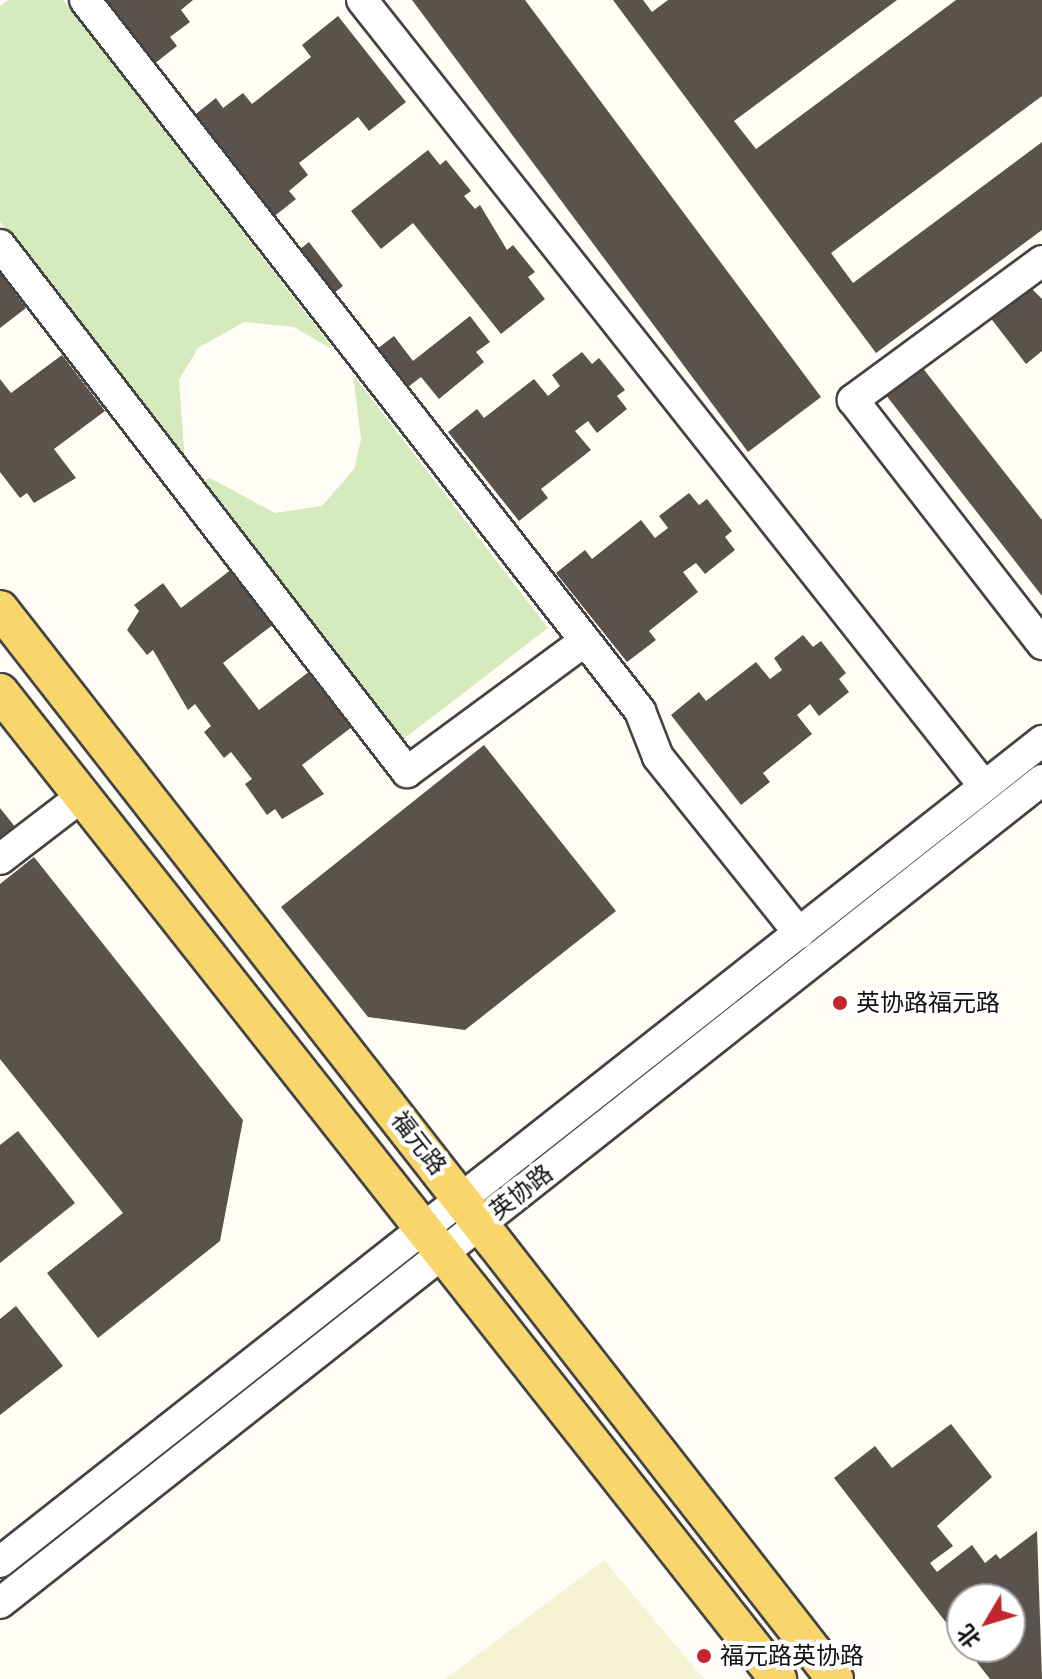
<!DOCTYPE html>
<html>
<head>
<meta charset="utf-8">
<style>
  body { margin:0 }
  #map { position:relative; width:1042px; height:1679px; overflow:hidden; background:#fffdf5; font-family:"Source Serif 4","Noto Sans SC",serif }
  div>[style] { position:absolute }
  .farmland>* { inset:0; background:#f6f3d4 }
  .green>* { inset:0; background:#d5ebbd }
  .building>* { inset:0; background:#5a524d }
  .roads { filter:drop-shadow(2px 0 #444) drop-shadow(-2px 0 #444) drop-shadow(0 2px #444) drop-shadow(0 -2px #444) }
  .minor>* { height:30px; margin:-15px; padding:0 15px; transform-origin:15px; border-radius:15px; background:#fff }
  .major>* { height:36px; margin:-18px; padding:0 18px; transform-origin:18px; border-radius:18px; background:#f9d66b }
  .dots>* { width:22px; height:22px; translate:-50% -50%; box-sizing:border-box; border:4px solid #fff; border-radius:50% }
  span { translate:-50% -50%; white-space:nowrap; text-align:center; line-height:1.15; -webkit-text-stroke:8px #fff; paint-order:stroke }
  .poi-label { font-size:24px; color:#111 }
  .left { translate:0 -50%; text-align:left }
  .street-label { font-size:24px; color:#111 }
  .north { position:absolute; left:946px; top:1583px; width:80px; height:80px; box-sizing:border-box; background:#fff; border:2px solid #a0a0a0; border-radius:50%; rotate:232deg; font-size:22px; font-weight:700; line-height:32px; text-align:center; color:#111 }
  .north::after { content:''; display:block; margin:auto; width:28px; height:36px; background:#c4262e; clip-path:polygon(50% 0,100% 100%,50% 72%,0 100%) }
</style>
</head>
<body>
<div id="map">
  <div class="farmland">
    <div style="clip-path:polygon(604px 1560px,704px 1679px,445px 1679px)"></div>
  </div>
  <div class="green">
    <div style="clip-path:polygon(8px 0,63px 0,335px 351px,294px 327px,244px 322px,198px 348px,179px 380px,185px 462px,0 222px,0 6px)"></div>
    <div style="clip-path:polygon(353px 375px,548px 628px,401px 741px,201px 482px,210px 478px,275px 513px,322px 506px,354px 469px,361px 440px)"></div>
  </div>
  <div class="building">
    <div style="clip-path:polygon(102px 0,193px 0,181px 10px,190px 22px,170px 37px,177px 46px,154px 64px)"></div>
    <div style="clip-path:polygon(412px 0,525px 0,821px 397px,748px 452px)"></div>
    <div style="clip-path:polygon(613px 0,643px 0,652px 12px,668px 0,897px 0,734px 121px,756px 149px,956px 0,1042px 0,1042px 96px,831px 253px,853px 283px,1042px 142px,1042px 230px,876px 353px)"></div>
    <div style="clip-path:polygon(338px 16px,406px 102px,369px 131px,358px 117px,299px 163px,308px 175px,289px 191px,296px 199px,272px 218px,192px 117px,216px 98px,223px 108px,243px 93px,252px 104px,311px 57px,302px 45px)"></div>
    <div style="clip-path:polygon(428px 150px,440px 165px,446px 160px,471px 191px,464px 196px,475px 209px,480px 205px,507px 250px,513px 245px,535px 272px,528px 277px,545px 299px,501px 334px,413px 223px,381px 249px,351px 211px)"></div>
    <div style="clip-path:polygon(309px 242px,343px 286px,330px 296px,295px 253px)"></div>
    <div style="clip-path:polygon(0 273px,26px 308px,0 328px)"></div>
    <div style="clip-path:polygon(1025px 282px,1042px 299px,1042px 351px,1026px 364px,986px 312px)"></div>
    <div style="clip-path:polygon(470px 316px,490px 342px,476px 352px,484px 362px,439px 399px,421px 377px,404px 390px,373px 352px,394px 336px,413px 361px)"></div>
    <div style="clip-path:polygon(582px 352px,592px 364px,599px 358px,625px 390px,617px 396px,627px 409px,597px 433px,588px 421px,575px 431px,591px 450px,541px 489px,548px 498px,519px 521px,448px 432px,477px 409px,484px 418px,534px 379px,548px 396px,560px 386px,552px 375px)"></div>
    <div style="clip-path:polygon(62px 355px,105px 411px,54px 449px,76px 478px,34px 503px,27px 493px,20px 498px,0 472px,0 379px,11px 393px)"></div>
    <div style="clip-path:polygon(918px 362px,1042px 520px,1042px 596px,882px 390px)"></div>
    <div style="clip-path:polygon(689px 493px,699px 505px,707px 499px,732px 531px,725px 537px,735px 550px,705px 574px,696px 563px,683px 572px,698px 592px,649px 631px,656px 640px,627px 662px,556px 573px,585px 550px,592px 559px,641px 520px,655px 538px,668px 528px,659px 516px)"></div>
    <div style="clip-path:polygon(232px 569px,274px 624px,223px 663px,259px 710px,310px 671px,352px 727px,302px 765px,324px 794px,282px 819px,275px 809px,267px 815px,245px 784px,252px 779px,231px 752px,224px 758px,204px 732px,211px 726px,195px 704px,188px 710px,153px 650px,147px 655px,127px 630px,139px 611px,134px 605px,163px 583px,181px 608px)"></div>
    <div style="clip-path:polygon(803px 635px,813px 647px,821px 641px,846px 673px,839px 679px,849px 692px,819px 716px,810px 704px,797px 715px,812px 734px,763px 773px,770px 782px,741px 805px,671px 715px,699px 692px,706px 701px,756px 662px,770px 679px,782px 670px,774px 658px)"></div>
    <div style="clip-path:polygon(484px 745px,616px 911px,465px 1030px,368px 1017px,281px 907px)"></div>
    <div style="clip-path:polygon(0 808px,16px 828px,0 841px)"></div>
    <div style="clip-path:polygon(34px 857px,243px 1120px,220px 1241px,98px 1338px,47px 1273px,123px 1213px,0 1059px,0 884px)"></div>
    <div style="clip-path:polygon(18px 1131px,75px 1203px,0 1263px,0 1145px)"></div>
    <div style="clip-path:polygon(16px 1306px,63px 1366px,0 1415px,0 1319px)"></div>
    <div style="clip-path:polygon(951px 1424px,992px 1477px,937px 1526px,953px 1546px,930px 1563px,937px 1572px,972px 1545px,985px 1563px,996px 1554px,1000px 1559px,1037px 1531px,1042px 1679px,990px 1679px,965px 1647px,1010px 1647px,1010px 1599px,962px 1599px,962px 1643px,834px 1478px,875px 1446px,892px 1468px)"></div>
  </div>
  <div class="roads">
    <div class="minor">
      <div style="left:85px;top:0;width:902px;rotate:52.02deg"></div>
      <div style="left:640px;top:711px;width:49px;rotate:68.6deg"></div>
      <div style="left:658px;top:757px;width:226px;rotate:51.3deg"></div>
      <div style="left:362px;top:0;width:1002px;rotate:51.64deg"></div>
      <div style="left:0;top:245px;width:666px;rotate:52.32deg"></div>
      <div style="left:407px;top:772px;width:221px;rotate:-36.4deg"></div>
      <div style="left:1042px;top:261px;width:235px;rotate:143.7deg"></div>
      <div style="left:853px;top:400px;width:309px;rotate:52.2deg"></div>
      <div style="left:0;top:859px;width:103px;rotate:-37.5deg"></div>
      <div style="left:0;top:1562px;width:1327px;rotate:-38.23deg"></div>
      <div style="left:0;top:1603px;width:1328px;rotate:-38.3deg"></div>
    </div>
    <div class="major">
      <div style="left:0;top:609px;width:1357px;rotate:52.03deg"></div>
      <div style="left:0;top:692px;width:1257px;rotate:51.75deg"></div>
    </div>
  </div>
  <div class="dots">
    <div style="left:840px;top:1003px;background:#c4262e"></div>
    <div style="left:704px;top:1656px;background:#c4262e"></div>
  </div>
  <div class="poi-label">
    <span class="left" style="left:856px;top:1003px">英协路福元路</span>
    <span class="left" style="left:720px;top:1656px">福元路英协路</span>
  </div>
  <div class="street-label">
    <span style="left:419px;top:1143px;rotate:52deg">福元路</span>
    <span style="left:521px;top:1192px;rotate:-38deg">英协路</span>
  </div>
  <div class="north">北</div>
</div>
</body>
</html>
